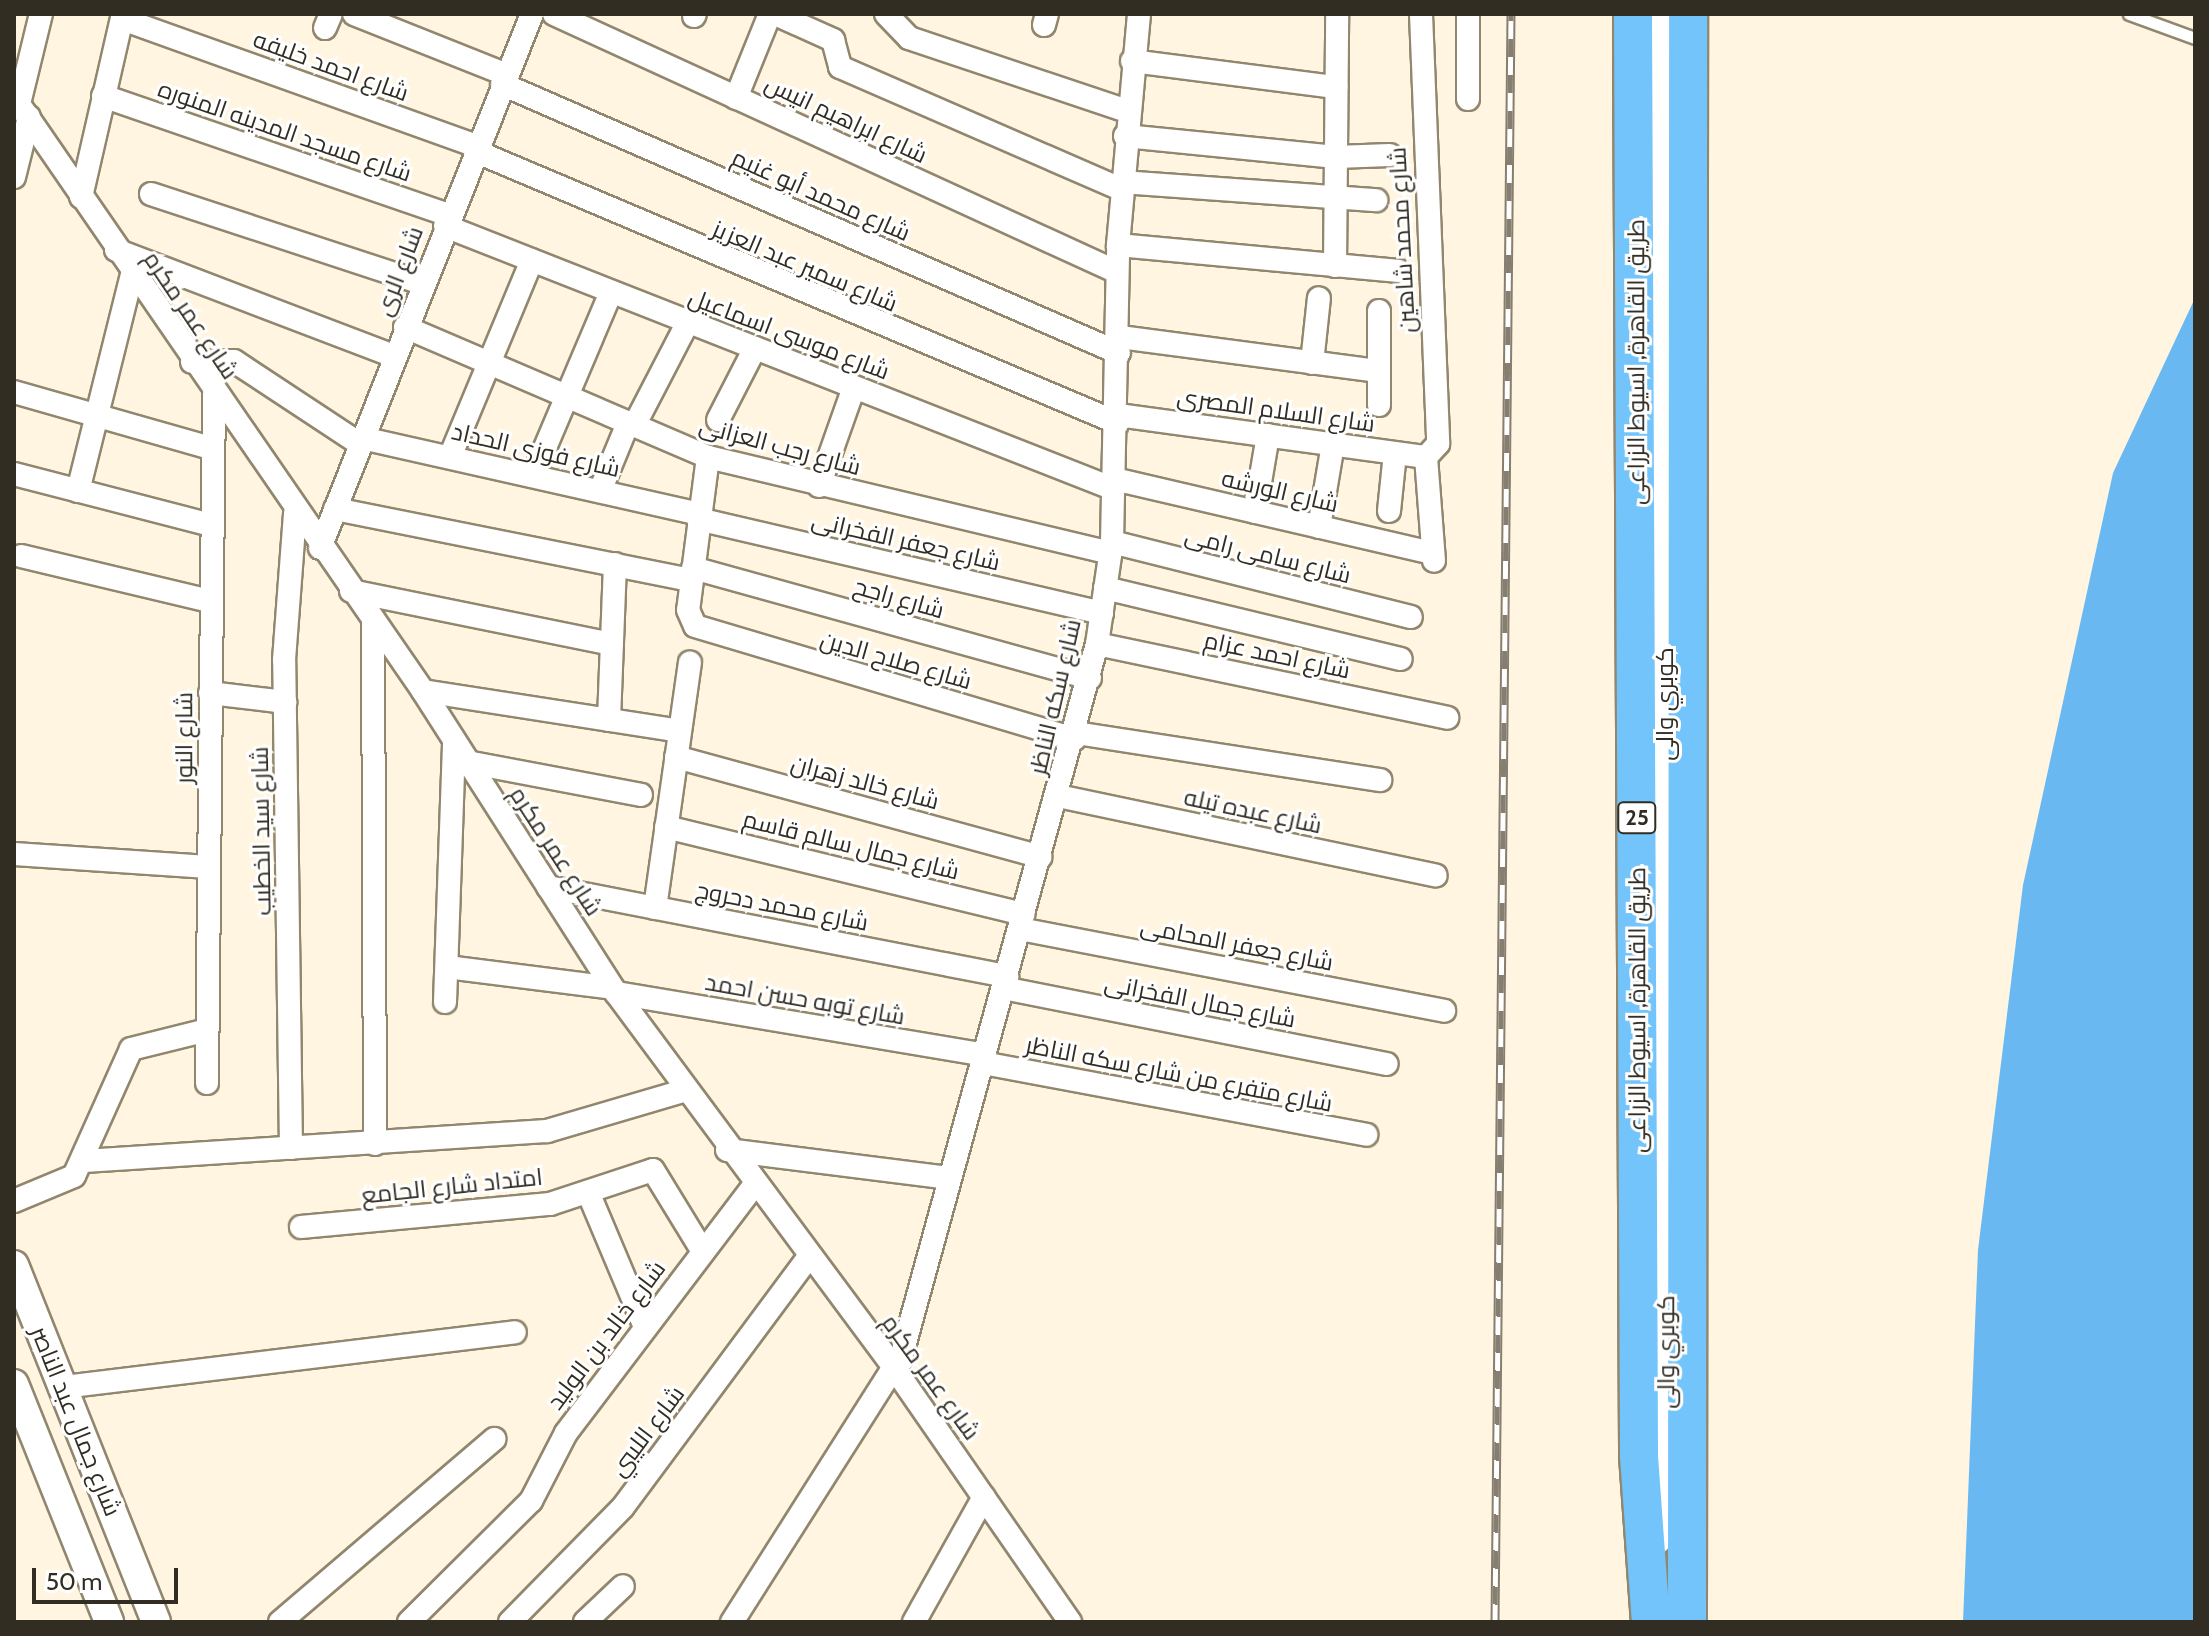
<!DOCTYPE html>
<html>
<head>
<meta charset="utf-8">
<style>
  body { margin:0 }
  #map { position:relative; width:2209px; height:1636px; overflow:hidden; background:#fff5e0; font-family:Cabin,Cairo,sans-serif }
  div>[style] { position:absolute }
  .water>* { inset:0; background:#69b8f1 }
  .roads { filter:drop-shadow(2px 0 #91866e) drop-shadow(-2px 0 #91866e) drop-shadow(0 2px #91866e) drop-shadow(0 -2px #91866e) }
  .service>* { height:11px; margin:-5.5px; padding:0 5.5px; transform-origin:5.5px; border-radius:5.5px; background:#fff }
  .minor>* { height:22px; margin:-11px; padding:0 11px; transform-origin:11px; border-radius:11px; background:#fff }
  .tertiary>* { height:28px; margin:-14px; padding:0 14px; transform-origin:14px; border-radius:14px; background:#fff }
  .secondary>* { height:32px; margin:-16px; padding:0 16px; transform-origin:16px; border-radius:16px; background:#fff }
  .trunk>* { height:38px; margin:-19px; padding:0 19px; transform-origin:19px; border-radius:19px; background:#73c4fa }
  .rail>* { height:9px; margin-top:-4.5px; transform-origin:0; background:repeating-linear-gradient(90deg,#fff 0 18px,#867f71 0 36px); box-sizing:border-box; border-block:2px solid #867f71 }
  span { translate:-50% -50%; white-space:nowrap; text-align:center; line-height:1.15; -webkit-text-stroke:6px #fff; paint-order:stroke }
  .shield-label span { padding:2px 6px; background:#fff; border:2px solid; border-radius:6px; -webkit-text-stroke-width:0 }
  .shield-label { font-size:22px; color:#312d23; font-weight:700 }
  .street-label { font-size:24px; color:#312d23 }
  .frame { position:absolute; inset:0; border:16px solid #312d23; pointer-events:none }
  .scale { position:absolute; left:32px; top:1568px; width:146px; height:36px; box-sizing:border-box; border:4px solid #312d23; border-top:0; padding-left:10px; font-size:24px; line-height:28px; white-space:nowrap; color:#312d23; -webkit-text-stroke:6px #fff; paint-order:stroke }
</style>
</head>
<body>
<div id="map">
  <div class="water">
    <div style="clip-path:polygon(2195px 298px,2195px 1622px,1963px 1622px,1978px 1250px,2023px 885px,2113px 473px)"></div>
  </div>
  <div class="roads">
    <div class="service">
      <div style="left:2129px;top:14px;width:70px;rotate:20deg"></div>
    </div>
    <div class="minor">
      <div style="left:354px;top:14px;width:162px;rotate:21.7deg"></div>
      <div style="left:554px;top:14px;width:619px;rotate:24.62deg"></div>
      <div style="left:775px;top:14px;width:64px;rotate:24.1deg"></div>
      <div style="left:833px;top:40px;width:28px;rotate:75deg"></div>
      <div style="left:840px;top:67px;width:306px;rotate:23.5deg"></div>
      <div style="left:886px;top:14px;width:33px;rotate:46deg"></div>
      <div style="left:909px;top:38px;width:230px;rotate:18.5deg"></div>
      <div style="left:1421px;top:14px;width:430px;rotate:87.7deg"></div>
      <div style="left:1438px;top:444px;width:18px;rotate:133deg"></div>
      <div style="left:1468px;top:14px;width:85px;rotate:90deg"></div>
      <div style="left:694px;top:16px;width:2px;rotate:-63deg"></div>
      <div style="left:122px;top:19px;width:377px;rotate:19.7deg"></div>
      <div style="left:1044px;top:25px;width:11px;rotate:-75deg"></div>
      <div style="left:325px;top:28px;width:15px;rotate:-67deg"></div>
      <div style="left:1132px;top:61px;width:206px;rotate:7.3deg"></div>
      <div style="left:502px;top:84px;width:673px;rotate:23.56deg"></div>
      <div style="left:103px;top:96px;width:366px;rotate:19deg"></div>
      <div style="left:14px;top:97px;width:721px;rotate:55.45deg"></div>
      <div style="left:423px;top:691px;width:358px;rotate:57.4deg"></div>
      <div style="left:616px;top:993px;width:472px;rotate:53.4deg"></div>
      <div style="left:897px;top:1372px;width:304px;rotate:55.3deg"></div>
      <div style="left:736px;top:98px;width:91px;rotate:-68deg"></div>
      <div style="left:19px;top:104px;width:93px;rotate:-76.3deg"></div>
      <div style="left:1125px;top:136px;width:212px;rotate:5.7deg"></div>
      <div style="left:1336px;top:157px;width:54px;rotate:-2.1deg"></div>
      <div style="left:475px;top:151px;width:698px;rotate:22.93deg"></div>
      <div style="left:14px;top:177px;width:62px;rotate:-76deg"></div>
      <div style="left:1122px;top:182px;width:255px;rotate:4.1deg"></div>
      <div style="left:151px;top:194px;width:285px;rotate:18.2deg"></div>
      <div style="left:81px;top:197px;width:188px;rotate:-77.1deg"></div>
      <div style="left:445px;top:226px;width:719px;rotate:21.46deg"></div>
      <div style="left:1118px;top:245px;width:282px;rotate:5.3deg"></div>
      <div style="left:116px;top:250px;width:298px;rotate:20.9deg"></div>
      <div style="left:1335px;top:266px;width:252px;rotate:-89.5deg"></div>
      <div style="left:405px;top:327px;width:330px;rotate:23.2deg"></div>
      <div style="left:708px;top:457px;width:414px;rotate:13.4deg"></div>
      <div style="left:1120px;top:337px;width:261px;rotate:7.5deg"></div>
      <div style="left:192px;top:362px;width:42px;rotate:-1.4deg"></div>
      <div style="left:234px;top:361px;width:151px;rotate:33.4deg"></div>
      <div style="left:1312px;top:363px;width:65px;rotate:-83.9deg"></div>
      <div style="left:14px;top:392px;width:204px;rotate:15.9deg"></div>
      <div style="left:1379px;top:405px;width:94px;rotate:-90deg"></div>
      <div style="left:1118px;top:415px;width:311px;rotate:7.8deg"></div>
      <div style="left:718px;top:420px;width:81px;rotate:-62.8deg"></div>
      <div style="left:634px;top:426px;width:117px;rotate:-62.6deg"></div>
      <div style="left:362px;top:438px;width:345px;rotate:12.7deg"></div>
      <div style="left:450px;top:457px;width:213px;rotate:-67.4deg"></div>
      <div style="left:708px;top:457px;width:154px;rotate:97.4deg"></div>
      <div style="left:688px;top:610px;width:17px;rotate:66deg"></div>
      <div style="left:695px;top:626px;width:396px;rotate:16.6deg"></div>
      <div style="left:1426px;top:457px;width:104px;rotate:85.6deg"></div>
      <div style="left:14px;top:474px;width:200px;rotate:14.5deg"></div>
      <div style="left:533px;top:476px;width:200px;rotate:-67deg"></div>
      <div style="left:1114px;top:479px;width:327px;rotate:13.1deg"></div>
      <div style="left:819px;top:486px;width:105px;rotate:-70.5deg"></div>
      <div style="left:78px;top:491px;width:224px;rotate:-76deg"></div>
      <div style="left:600px;top:491px;width:74px;rotate:-67.6deg"></div>
      <div style="left:335px;top:509px;width:363px;rotate:11.3deg"></div>
      <div style="left:1389px;top:511px;width:58px;rotate:-84.1deg"></div>
      <div style="left:1255px;top:512px;width:78px;rotate:-80.4deg"></div>
      <div style="left:698px;top:519px;width:415px;rotate:13.1deg"></div>
      <div style="left:1319px;top:527px;width:84px;rotate:-80.4deg"></div>
      <div style="left:1112px;top:542px;width:308px;rotate:14.1deg"></div>
      <div style="left:320px;top:548px;width:575px;rotate:-68.35deg"></div>
      <div style="left:21px;top:556px;width:194px;rotate:13.4deg"></div>
      <div style="left:693px;top:568px;width:412px;rotate:15.5deg"></div>
      <div style="left:1105px;top:588px;width:304px;rotate:13.5deg"></div>
      <div style="left:351px;top:591px;width:266px;rotate:11.5deg"></div>
      <div style="left:373px;top:621px;width:523px;rotate:89.78deg"></div>
      <div style="left:1097px;top:644px;width:358px;rotate:11.9deg"></div>
      <div style="left:423px;top:691px;width:260px;rotate:8.8deg"></div>
      <div style="left:210px;top:693px;width:76px;rotate:6.8deg"></div>
      <div style="left:609px;top:720px;width:156px;rotate:-87.8deg"></div>
      <div style="left:1076px;top:733px;width:308px;rotate:8.8deg"></div>
      <div style="left:676px;top:757px;width:378px;rotate:15.3deg"></div>
      <div style="left:467px;top:762px;width:177px;rotate:10.7deg"></div>
      <div style="left:1058px;top:796px;width:386px;rotate:11.9deg"></div>
      <div style="left:666px;top:827px;width:368px;rotate:13.7deg"></div>
      <div style="left:14px;top:854px;width:195px;rotate:3.8deg"></div>
      <div style="left:548px;top:887px;width:468px;rotate:11deg"></div>
      <div style="left:655px;top:908px;width:248px;rotate:-81.9deg"></div>
      <div style="left:1020px;top:929px;width:432px;rotate:10.9deg"></div>
      <div style="left:447px;top:967px;width:167px;rotate:7.2deg"></div>
      <div style="left:1003px;top:988px;width:391px;rotate:11.2deg"></div>
      <div style="left:616px;top:993px;width:374px;rotate:9.5deg"></div>
      <div style="left:445px;top:1002px;width:261px;rotate:-88deg"></div>
      <div style="left:983px;top:1063px;width:390px;rotate:10.6deg"></div>
      <div style="left:207px;top:1083px;width:689px;rotate:-89.42deg"></div>
      <div style="left:291px;top:1148px;width:488px;rotate:-90.8deg"></div>
      <div style="left:284px;top:660px;width:147px;rotate:-85.7deg"></div>
      <div style="left:727px;top:1150px;width:223px;rotate:7.2deg"></div>
      <div style="left:84px;top:1161px;width:464px;rotate:-3.7deg"></div>
      <div style="left:547px;top:1131px;width:145px;rotate:-16.4deg"></div>
      <div style="left:588px;top:1192px;width:147px;rotate:67.1deg"></div>
      <div style="left:14px;top:1201px;width:65px;rotate:-22.6deg"></div>
      <div style="left:74px;top:1176px;width:139px;rotate:-65.8deg"></div>
      <div style="left:131px;top:1049px;width:78px;rotate:-14deg"></div>
      <div style="left:301px;top:1227px;width:250px;rotate:-5.3deg"></div>
      <div style="left:550px;top:1204px;width:108px;rotate:-18.3deg"></div>
      <div style="left:653px;top:1170px;width:94px;rotate:58.5deg"></div>
      <div style="left:897px;top:1372px;width:755px;rotate:-74.64deg"></div>
      <div style="left:1097px;top:644px;width:103px;rotate:-81.6deg"></div>
      <div style="left:1112px;top:542px;width:297px;rotate:-88.8deg"></div>
      <div style="left:1118px;top:245px;width:232px;rotate:-84.8deg"></div>
      <div style="left:63px;top:1387px;width:455px;rotate:-6.9deg"></div>
      <div style="left:280px;top:1622px;width:282px;rotate:-40.5deg"></div>
      <div style="left:409px;top:1622px;width:172px;rotate:-44.8deg"></div>
      <div style="left:531px;top:1501px;width:76px;rotate:-62.8deg"></div>
      <div style="left:566px;top:1433px;width:311px;rotate:-52.8deg"></div>
      <div style="left:510px;top:1622px;width:161px;rotate:-45.5deg"></div>
      <div style="left:623px;top:1507px;width:312px;rotate:-53.4deg"></div>
      <div style="left:585px;top:1622px;width:52px;rotate:-43.5deg"></div>
      <div style="left:732px;top:1622px;width:301px;rotate:-57.6deg"></div>
      <div style="left:914px;top:1622px;width:143px;rotate:-60.8deg"></div>
    </div>
    <div class="tertiary">
      <div style="left:14px;top:1265px;width:384px;rotate:68.3deg"></div>
      <div style="left:14px;top:1384px;width:256px;rotate:68.2deg"></div>
    </div>
    <div class="secondary">
      <div style="left:1656px;top:1538px;width:129px;rotate:-85.1deg"></div>
      <div style="left:1667px;top:1409px;width:1395px;rotate:-90.08deg"></div>
    </div>
    <div class="trunk">
      <div style="left:1633px;top:14px;width:1442px;rotate:89.76deg"></div>
      <div style="left:1639px;top:1456px;width:166px;rotate:85.9deg"></div>
      <div style="left:1687px;top:1622px;width:1608px;rotate:-89.96deg"></div>
    </div>
  </div>
  <div class="rail">
    <div style="left:1495px;top:1622px;width:1608px;rotate:-89.43deg"></div>
  </div>
  <div class="shield-label">
    <span style="left:1637px;top:818px">25</span>
  </div>
  <div class="street-label">
    <span style="left:331px;top:66px;rotate:20deg">شارع احمد خليفه</span>
    <span style="left:846px;top:119px;rotate:25deg">شارع ابراهيم انيس</span>
    <span style="left:285px;top:131px;rotate:19deg">شارع مسجد المدينه المنوره</span>
    <span style="left:821px;top:195px;rotate:24deg">شارع محمد أبو غنيم</span>
    <span style="left:1402px;top:240px;rotate:-93deg">شارع محمد شاهين</span>
    <span style="left:805px;top:266px;rotate:23deg">شارع سمير عبد العزيز</span>
    <span style="left:399px;top:271px;rotate:-69deg">شارع الرى</span>
    <span style="left:191px;top:315px;rotate:56deg">شارع عمر مكرم</span>
    <span style="left:789px;top:334px;rotate:21deg">شارع موسى اسماعيل</span>
    <span style="left:1636px;top:362px;rotate:-90deg">طريق القاهرة, اسيوط الزراعى</span>
    <span style="left:1276px;top:410px;rotate:8deg">شارع السلام المصرى</span>
    <span style="left:780px;top:446px;rotate:15deg">شارع رجب العزانى</span>
    <span style="left:536px;top:450px;rotate:13deg">شارع فوزى الحداد</span>
    <span style="left:1280px;top:491px;rotate:13deg">شارع الورشه</span>
    <span style="left:906px;top:541px;rotate:13deg">شارع جعفر الفخرانى</span>
    <span style="left:1268px;top:555px;rotate:14deg">شارع سامى رامى</span>
    <span style="left:899px;top:598px;rotate:16deg">شارع راجح</span>
    <span style="left:1277px;top:655px;rotate:12deg">شارع احمد عزام</span>
    <span style="left:896px;top:660px;rotate:16deg">شارع صلاح الدين</span>
    <span style="left:1055px;top:697px;rotate:-77deg">شارع سكه الناظر</span>
    <span style="left:1665px;top:704px;rotate:-90deg">كوبري والى</span>
    <span style="left:184px;top:738px;rotate:-90deg">شارع النور</span>
    <span style="left:865px;top:782px;rotate:15deg">شارع خالد زهران</span>
    <span style="left:1253px;top:811px;rotate:12deg">شارع عبده تيله</span>
    <span style="left:261px;top:831px;rotate:-91deg">شارع سيد الخطيب</span>
    <span style="left:851px;top:845px;rotate:14deg">شارع جمال سالم قاسم</span>
    <span style="left:556px;top:851px;rotate:57deg">شارع عمر مكرم</span>
    <span style="left:782px;top:906px;rotate:11deg">شارع محمد دحروج</span>
    <span style="left:1237px;top:944px;rotate:11deg">شارع جعفر المحامى</span>
    <span style="left:805px;top:999px;rotate:10deg">شارع توبه حسن احمد</span>
    <span style="left:1200px;top:1001px;rotate:11deg">شارع جمال الفخرانى</span>
    <span style="left:1637px;top:1010px;rotate:-90deg">طريق القاهرة, اسيوط الزراعى</span>
    <span style="left:1179px;top:1074px;rotate:11deg">شارع متفرع من شارع سكه الناظر</span>
    <span style="left:452px;top:1186px;rotate:-6deg">امتداد شارع الجامع</span>
    <span style="left:606px;top:1335px;rotate:-53deg">شارع خالد بن الوليد</span>
    <span style="left:1666px;top:1352px;rotate:-90deg">كوبري والى</span>
    <span style="left:931px;top:1377px;rotate:54deg">شارع عمر مكرم</span>
    <span style="left:76px;top:1421px;rotate:68deg">شارع جمال عبد الناصر</span>
    <span style="left:647px;top:1431px;rotate:-53deg">شارع الليبي</span>
  </div>
  <div class="frame"></div>
  <div class="scale">50 m</div>
</div>
</body>
</html>
